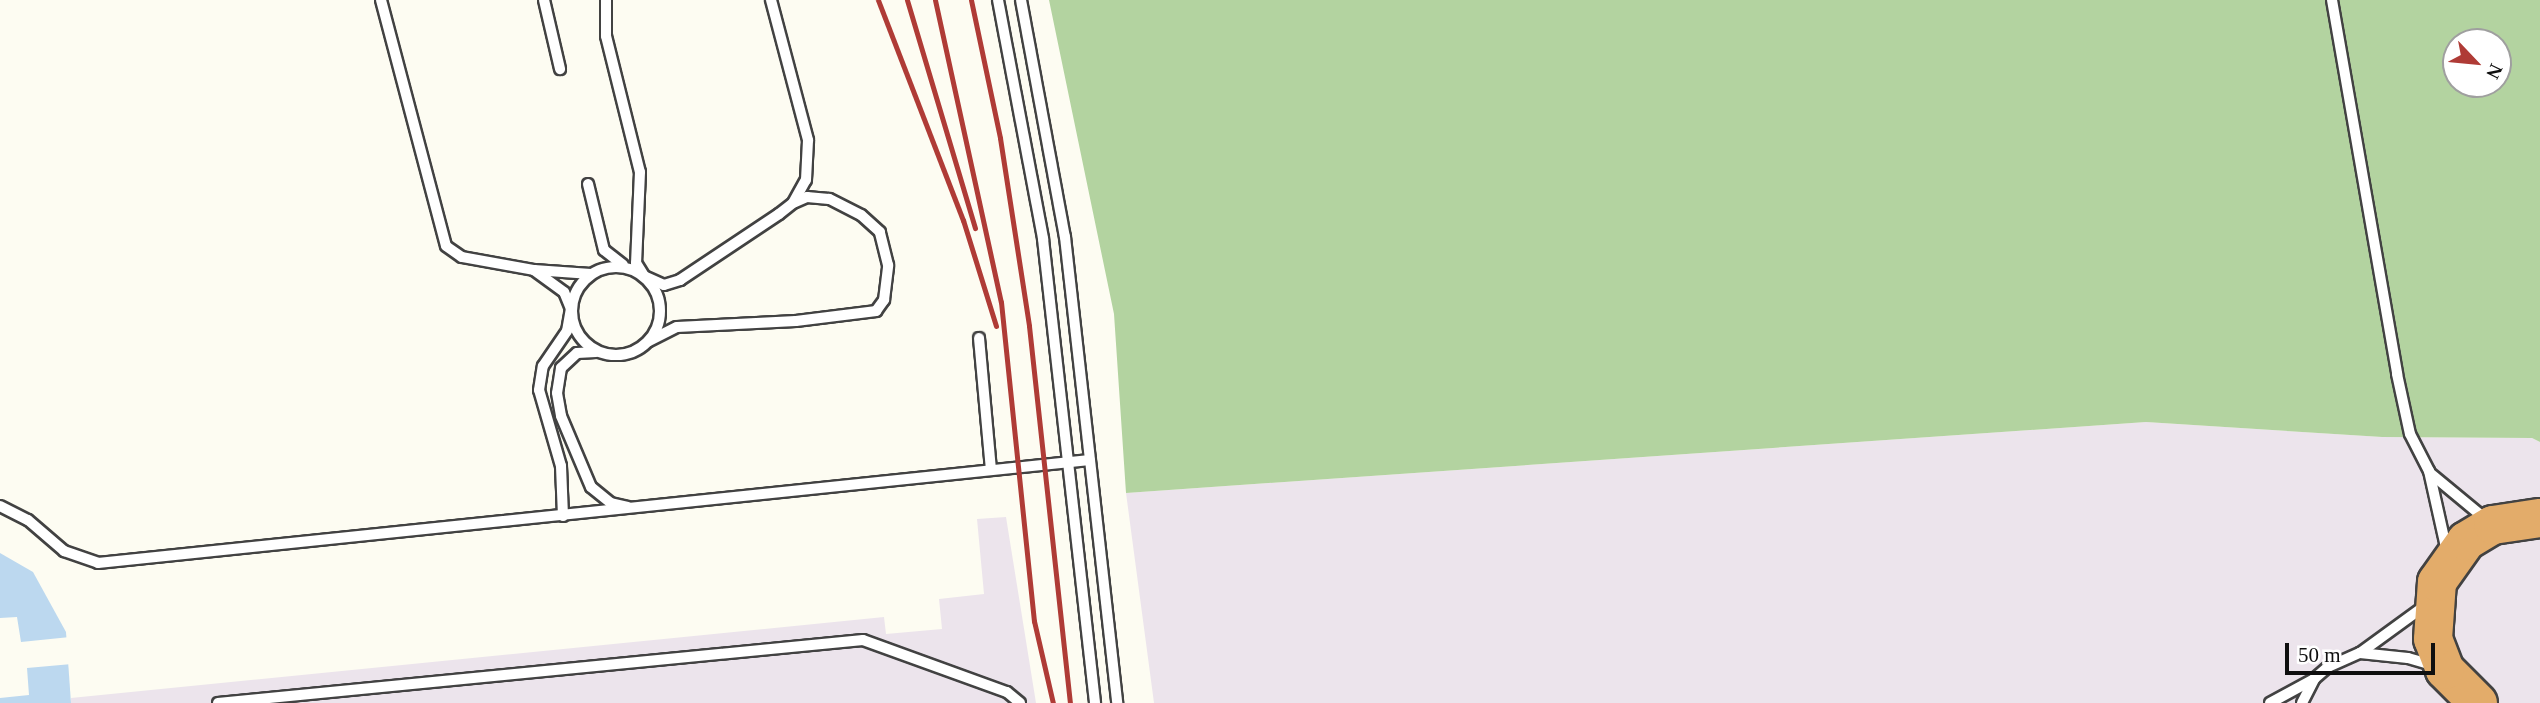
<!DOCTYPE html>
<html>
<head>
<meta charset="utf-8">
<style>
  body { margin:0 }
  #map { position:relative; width:2540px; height:703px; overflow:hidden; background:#fdfcf2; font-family:"Times New Roman",serif }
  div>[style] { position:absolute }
  .industrial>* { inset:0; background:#ece4ec }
  .forest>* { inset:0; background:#b3d3a0 }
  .water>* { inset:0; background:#bcd8ef }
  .pier>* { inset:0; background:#fdfcf2 }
  .roads { filter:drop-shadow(2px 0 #424242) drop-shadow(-2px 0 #424242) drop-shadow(0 2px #424242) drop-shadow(0 -2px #424242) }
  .lane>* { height:10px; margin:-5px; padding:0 5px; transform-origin:5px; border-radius:5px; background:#fff }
  .lane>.ring { margin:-5px; padding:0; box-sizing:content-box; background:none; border:10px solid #fff; border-radius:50% }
  .highway>* { height:38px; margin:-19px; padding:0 19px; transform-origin:19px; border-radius:19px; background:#e3ac6a }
  .rail>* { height:5px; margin:-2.5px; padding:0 2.5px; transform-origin:2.5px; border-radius:2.5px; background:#af3b36 }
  span { translate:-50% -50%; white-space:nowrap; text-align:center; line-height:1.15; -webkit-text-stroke:7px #fff; paint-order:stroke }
  .north { position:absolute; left:2442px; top:28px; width:70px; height:70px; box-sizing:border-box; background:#fff; border:2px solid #9f9f9f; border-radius:50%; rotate:116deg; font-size:19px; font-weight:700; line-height:28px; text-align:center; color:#0f0f0f }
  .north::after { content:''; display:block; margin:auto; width:24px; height:32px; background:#af3b36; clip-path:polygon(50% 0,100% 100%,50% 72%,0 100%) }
  .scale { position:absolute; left:2285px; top:643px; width:150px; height:32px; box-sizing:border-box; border:4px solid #0f0f0f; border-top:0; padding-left:9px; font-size:21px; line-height:24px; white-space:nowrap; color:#0f0f0f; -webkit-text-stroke:5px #fff; paint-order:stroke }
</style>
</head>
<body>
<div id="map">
  <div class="industrial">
    <div style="clip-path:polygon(2146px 422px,2382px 437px,2532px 438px,2540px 442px,2540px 703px,1154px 703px,1126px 493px)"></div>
    <div style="clip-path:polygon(1006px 517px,1036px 703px,71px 703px,71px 698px,884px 617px,886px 634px,942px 629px,939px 599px,984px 594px,977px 519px)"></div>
  </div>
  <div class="forest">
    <div style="clip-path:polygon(evenodd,1049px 0,2540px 0,2540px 442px,2532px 438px,2382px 437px,2146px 422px,1126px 493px,1114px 314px,1049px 0,2456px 42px,2498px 42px,2498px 84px,2456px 84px,2456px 42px)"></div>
  </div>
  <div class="water">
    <div style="clip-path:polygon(0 553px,33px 572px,66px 632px,71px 703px,0 703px)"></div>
  </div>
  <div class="pier">
    <div style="clip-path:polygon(17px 617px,21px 642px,70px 637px,72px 664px,27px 668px,29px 695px,0 698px,0 618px)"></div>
  </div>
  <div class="roads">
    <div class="lane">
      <div style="left:381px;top:0;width:254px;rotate:75.2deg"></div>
      <div style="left:446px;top:246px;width:19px;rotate:35deg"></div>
      <div style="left:462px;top:257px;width:73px;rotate:10.2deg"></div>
      <div style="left:544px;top:0;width:71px;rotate:76.9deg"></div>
      <div style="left:606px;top:0;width:36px;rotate:90deg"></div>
      <div style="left:606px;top:36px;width:140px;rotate:76deg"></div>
      <div style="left:640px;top:172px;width:91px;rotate:92.5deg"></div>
      <div style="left:636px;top:263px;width:15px;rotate:58deg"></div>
      <div style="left:644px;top:276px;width:22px;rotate:24deg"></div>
      <div style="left:664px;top:285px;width:17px;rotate:-17deg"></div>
      <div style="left:680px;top:280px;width:119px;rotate:-33.7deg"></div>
      <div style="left:779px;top:214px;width:18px;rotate:-38deg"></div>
      <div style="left:793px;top:203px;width:26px;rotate:-61deg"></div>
      <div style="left:806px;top:180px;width:40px;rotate:-87.1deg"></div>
      <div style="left:808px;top:140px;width:145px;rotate:-104.8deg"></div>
      <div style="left:998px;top:0;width:243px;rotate:79.3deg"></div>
      <div style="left:1043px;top:239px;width:467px;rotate:83.6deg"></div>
      <div style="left:1021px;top:0;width:241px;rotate:79.5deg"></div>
      <div style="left:1065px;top:237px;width:469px;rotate:83.6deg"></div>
      <div style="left:2332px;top:0;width:380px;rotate:80.1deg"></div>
      <div style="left:2397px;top:374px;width:61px;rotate:77.8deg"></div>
      <div style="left:2410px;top:434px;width:42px;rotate:62.8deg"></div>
      <div style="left:2429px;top:471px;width:78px;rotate:77.4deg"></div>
      <div style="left:588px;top:184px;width:68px;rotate:76.4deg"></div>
      <div style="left:604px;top:250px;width:24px;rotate:38deg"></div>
      <div class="ring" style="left:572px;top:267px;width:78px;height:78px"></div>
      <div style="left:979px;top:338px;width:132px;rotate:84.8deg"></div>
      <div style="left:649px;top:341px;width:31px;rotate:-27deg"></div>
      <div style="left:677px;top:327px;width:119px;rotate:-2.9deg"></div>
      <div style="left:796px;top:321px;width:81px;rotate:-7.1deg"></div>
      <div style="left:876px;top:311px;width:14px;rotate:-54deg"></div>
      <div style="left:884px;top:300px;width:35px;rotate:-83deg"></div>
      <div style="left:888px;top:265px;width:34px;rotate:-104deg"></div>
      <div style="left:880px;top:232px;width:25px;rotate:-138deg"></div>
      <div style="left:861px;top:215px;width:36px;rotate:-153deg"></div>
      <div style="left:829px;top:199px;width:22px;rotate:-175deg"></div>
      <div style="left:807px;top:197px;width:13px;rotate:157deg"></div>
      <div style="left:596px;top:352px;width:19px;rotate:177deg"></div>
      <div style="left:577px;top:353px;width:22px;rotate:137deg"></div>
      <div style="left:561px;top:368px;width:25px;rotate:99deg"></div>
      <div style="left:557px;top:393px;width:23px;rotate:80deg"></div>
      <div style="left:561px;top:416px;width:77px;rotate:67.1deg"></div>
      <div style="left:591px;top:487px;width:26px;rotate:39deg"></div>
      <div style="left:611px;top:503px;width:17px;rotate:13deg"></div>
      <div style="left:2430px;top:473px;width:75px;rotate:39.6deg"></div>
      <div style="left:0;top:506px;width:31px;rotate:27deg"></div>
      <div style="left:28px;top:520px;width:48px;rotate:40.7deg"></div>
      <div style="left:64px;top:551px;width:36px;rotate:19deg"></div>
      <div style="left:98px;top:563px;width:997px;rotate:-5.93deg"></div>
      <div style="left:563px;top:516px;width:50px;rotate:-92.3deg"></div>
      <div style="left:561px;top:466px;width:79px;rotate:-106.1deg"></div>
      <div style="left:539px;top:390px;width:24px;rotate:-81deg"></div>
      <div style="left:543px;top:366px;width:42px;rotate:-55.6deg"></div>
      <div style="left:567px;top:331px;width:22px;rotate:-80deg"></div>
      <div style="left:571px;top:309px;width:18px;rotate:-112deg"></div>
      <div style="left:564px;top:292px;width:37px;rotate:-144deg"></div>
      <div style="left:534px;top:270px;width:57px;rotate:4deg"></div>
      <div style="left:2360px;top:653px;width:48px;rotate:5.9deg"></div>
      <div style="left:2408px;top:658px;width:25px;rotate:16deg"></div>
      <div style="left:218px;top:703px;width:648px;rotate:-5.58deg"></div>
      <div style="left:863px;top:640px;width:153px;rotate:19.9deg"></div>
      <div style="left:1007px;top:692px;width:17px;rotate:40deg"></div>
      <div style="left:2270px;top:703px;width:50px;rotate:-28.6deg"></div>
      <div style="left:2302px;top:703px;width:27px;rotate:-63deg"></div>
      <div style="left:2314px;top:679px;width:18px;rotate:-41deg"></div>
      <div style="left:2328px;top:667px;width:35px;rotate:-24deg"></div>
      <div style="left:2360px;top:653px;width:82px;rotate:-36deg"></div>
    </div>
    <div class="highway">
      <div style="left:2478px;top:703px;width:47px;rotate:-135deg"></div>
      <div style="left:2445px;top:670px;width:33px;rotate:-111deg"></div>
      <div style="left:2433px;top:639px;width:57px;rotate:-86deg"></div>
      <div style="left:2437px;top:582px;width:50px;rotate:-54.7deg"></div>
      <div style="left:2466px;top:541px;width:31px;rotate:-31deg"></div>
      <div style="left:2493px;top:525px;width:48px;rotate:-8.5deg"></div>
    </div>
  </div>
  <div class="rail">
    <div style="left:878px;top:0;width:236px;rotate:68.9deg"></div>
    <div style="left:963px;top:220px;width:111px;rotate:72.7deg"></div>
    <div style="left:907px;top:0;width:238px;rotate:73.4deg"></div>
    <div style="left:935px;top:0;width:309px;rotate:77.7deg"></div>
    <div style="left:1001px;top:302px;width:321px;rotate:84.1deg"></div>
    <div style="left:1034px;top:621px;width:84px;rotate:77deg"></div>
    <div style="left:971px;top:0;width:141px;rotate:78.1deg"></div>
    <div style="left:1000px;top:138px;width:190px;rotate:81.2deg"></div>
    <div style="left:1029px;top:326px;width:379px;rotate:83.8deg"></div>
  </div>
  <div class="north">N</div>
  <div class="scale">50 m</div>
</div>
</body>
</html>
